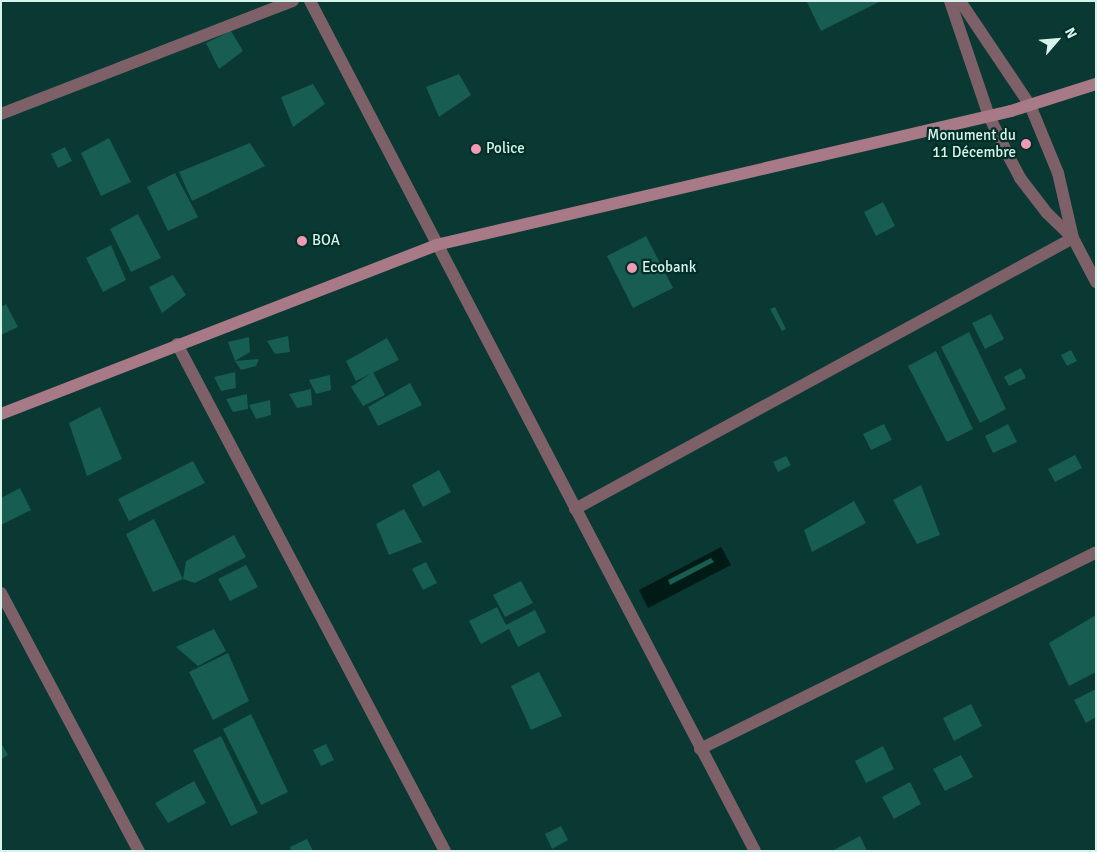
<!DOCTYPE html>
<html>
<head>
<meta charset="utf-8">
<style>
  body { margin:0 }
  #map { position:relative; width:1097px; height:852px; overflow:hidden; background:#093932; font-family:Signika,sans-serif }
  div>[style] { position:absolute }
  .water>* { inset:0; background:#001a16 }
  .building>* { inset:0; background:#175d52 }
  .minor>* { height:12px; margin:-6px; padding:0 6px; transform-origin:6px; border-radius:6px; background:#7d6068 }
  .tertiary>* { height:12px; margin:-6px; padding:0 6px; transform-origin:6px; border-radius:6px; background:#7d6068 }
  .secondary>* { height:12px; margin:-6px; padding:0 6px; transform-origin:6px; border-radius:6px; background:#a87a87 }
  .dots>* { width:14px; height:14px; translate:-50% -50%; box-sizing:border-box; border:2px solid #002f28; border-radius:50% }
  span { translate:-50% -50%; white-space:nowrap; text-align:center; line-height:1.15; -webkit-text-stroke:4.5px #002f28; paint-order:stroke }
  .poi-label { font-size:15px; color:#d6f3ec }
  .right { translate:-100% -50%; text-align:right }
  .left { translate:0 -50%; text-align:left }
  .frame { position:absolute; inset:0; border:2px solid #d6f3ec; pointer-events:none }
  .north { position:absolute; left:1032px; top:15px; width:50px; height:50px; -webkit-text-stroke:4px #002f28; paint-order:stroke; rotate:63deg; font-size:14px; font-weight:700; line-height:20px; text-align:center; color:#d6f3ec }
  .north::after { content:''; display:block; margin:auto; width:18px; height:22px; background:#d6f3ec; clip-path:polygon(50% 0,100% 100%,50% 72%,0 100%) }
</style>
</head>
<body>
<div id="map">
  <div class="water">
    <div style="clip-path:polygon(721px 547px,731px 565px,648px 608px,639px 590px)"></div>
  </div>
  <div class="building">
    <div style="clip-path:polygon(810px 1px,881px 1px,821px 31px,807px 2px)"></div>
    <div style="clip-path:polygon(231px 31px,243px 51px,219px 69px,206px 43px)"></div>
    <div style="clip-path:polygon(459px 74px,471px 95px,439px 117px,426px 87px)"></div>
    <div style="clip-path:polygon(313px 84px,325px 104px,293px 127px,281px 97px)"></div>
    <div style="clip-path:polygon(109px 138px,131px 182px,101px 196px,81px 153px)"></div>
    <div style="clip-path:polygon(250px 143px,265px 166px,192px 201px,179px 172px)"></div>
    <div style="clip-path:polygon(65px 147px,72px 161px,58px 168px,51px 154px)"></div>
    <div style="clip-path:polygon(175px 173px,198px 217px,168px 231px,147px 187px)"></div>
    <div style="clip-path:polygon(883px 202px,895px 226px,876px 236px,864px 212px)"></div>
    <div style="clip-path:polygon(138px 214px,161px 258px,131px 272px,110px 229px)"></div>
    <div style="clip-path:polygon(646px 236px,673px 288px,633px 308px,607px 256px)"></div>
    <div style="clip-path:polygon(111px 245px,126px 280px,103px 292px,86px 258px)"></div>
    <div style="clip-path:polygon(173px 275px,186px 295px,162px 313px,149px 287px)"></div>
    <div style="clip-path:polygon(6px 304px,18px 327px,1px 335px,1px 307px)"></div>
    <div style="clip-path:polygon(775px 307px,786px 329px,782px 331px,770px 309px)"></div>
    <div style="clip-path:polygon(991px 314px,1004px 339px,985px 349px,972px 323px)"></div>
    <div style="clip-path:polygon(969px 332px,1006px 409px,980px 423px,941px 347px)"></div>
    <div style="clip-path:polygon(288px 336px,290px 352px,275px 354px,267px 341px)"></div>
    <div style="clip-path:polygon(249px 337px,250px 352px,235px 361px,228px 342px)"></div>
    <div style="clip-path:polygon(387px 338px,399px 360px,356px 381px,346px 361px)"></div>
    <div style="clip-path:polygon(1071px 350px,1077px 361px,1067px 366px,1061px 355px)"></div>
    <div style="clip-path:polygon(936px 351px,973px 429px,947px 442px,908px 366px)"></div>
    <div style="clip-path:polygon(259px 359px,256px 366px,241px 370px,235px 361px)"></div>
    <div style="clip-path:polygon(1021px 368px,1026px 378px,1009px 386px,1004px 377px)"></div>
    <div style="clip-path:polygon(235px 372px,236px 388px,221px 391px,214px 377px)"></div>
    <div style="clip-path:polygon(373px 372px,385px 395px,363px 406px,351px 387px)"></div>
    <div style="clip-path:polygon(330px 375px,331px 390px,316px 394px,309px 380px)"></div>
    <div style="clip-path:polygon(410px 383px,422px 405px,378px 426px,368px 407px)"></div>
    <div style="clip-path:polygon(311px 389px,312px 405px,297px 408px,289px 394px)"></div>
    <div style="clip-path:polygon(247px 394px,248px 409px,233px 412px,226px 399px)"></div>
    <div style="clip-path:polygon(270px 400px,271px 415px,256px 419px,249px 405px)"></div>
    <div style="clip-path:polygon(100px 407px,122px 459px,87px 476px,69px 423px)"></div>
    <div style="clip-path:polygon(884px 424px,892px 440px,871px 450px,863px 434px)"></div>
    <div style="clip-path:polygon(1008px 424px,1017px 442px,993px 453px,985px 436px)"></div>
    <div style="clip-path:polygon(1075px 455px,1082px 468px,1055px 482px,1048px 469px)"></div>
    <div style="clip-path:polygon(786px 456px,791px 465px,778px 472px,773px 462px)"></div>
    <div style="clip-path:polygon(193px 461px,205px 483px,129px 521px,118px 499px)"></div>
    <div style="clip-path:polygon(439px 470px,451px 492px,423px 507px,412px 485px)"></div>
    <div style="clip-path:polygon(921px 485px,940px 535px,917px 544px,893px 500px)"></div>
    <div style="clip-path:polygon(20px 488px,31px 510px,1px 525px,1px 498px)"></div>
    <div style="clip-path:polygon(854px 501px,866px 523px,812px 552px,804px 530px)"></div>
    <div style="clip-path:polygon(404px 509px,422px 542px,389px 555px,376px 524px)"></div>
    <div style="clip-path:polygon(154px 519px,183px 579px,153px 592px,126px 534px)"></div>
    <div style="clip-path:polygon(234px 535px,246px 557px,195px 583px,183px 579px,186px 561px)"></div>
    <div style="clip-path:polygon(711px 558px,714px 562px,670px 585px,668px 580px)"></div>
    <div style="clip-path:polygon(426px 562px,437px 583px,423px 590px,412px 569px)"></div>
    <div style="clip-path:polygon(246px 565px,258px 587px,230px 601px,218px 579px)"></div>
    <div style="clip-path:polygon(521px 581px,533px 603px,505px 617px,493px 595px)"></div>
    <div style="clip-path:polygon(497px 607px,506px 625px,535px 610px,546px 632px,518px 647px,509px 629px,481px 644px,469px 621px)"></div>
    <div style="clip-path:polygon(1096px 615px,1096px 672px,1069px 686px,1049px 643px)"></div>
    <div style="clip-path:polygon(214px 629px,226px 651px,198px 666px,176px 647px)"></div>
    <div style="clip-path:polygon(228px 653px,249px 701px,213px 720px,189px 672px)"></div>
    <div style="clip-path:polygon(539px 672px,562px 716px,531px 730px,511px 686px)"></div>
    <div style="clip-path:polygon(1096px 689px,1096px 717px,1086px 723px,1074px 700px)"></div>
    <div style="clip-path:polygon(971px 704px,982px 726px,954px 741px,943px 718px)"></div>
    <div style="clip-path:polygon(251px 714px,288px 792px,261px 805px,223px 729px)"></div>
    <div style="clip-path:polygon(221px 736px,258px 813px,231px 826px,193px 750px)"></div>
    <div style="clip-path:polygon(1px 743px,8px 755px,1px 759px)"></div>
    <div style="clip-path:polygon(326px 744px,334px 760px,321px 766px,313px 750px)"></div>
    <div style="clip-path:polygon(883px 746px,894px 769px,866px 783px,855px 761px)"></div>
    <div style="clip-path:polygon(961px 755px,973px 777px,945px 791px,933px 769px)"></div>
    <div style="clip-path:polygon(194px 781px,206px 803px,168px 823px,155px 803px)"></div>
    <div style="clip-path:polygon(910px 782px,921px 804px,894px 819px,882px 797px)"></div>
    <div style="clip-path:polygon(561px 826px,568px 840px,552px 849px,545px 834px)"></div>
    <div style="clip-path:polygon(860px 836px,867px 851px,832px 851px)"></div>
    <div style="clip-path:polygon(307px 839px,313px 851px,291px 851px,290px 847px)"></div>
  </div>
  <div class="minor">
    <div style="left:310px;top:1px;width:959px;rotate:62.37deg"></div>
    <div style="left:1px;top:114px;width:313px;rotate:-21.2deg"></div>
    <div style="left:177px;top:344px;width:573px;rotate:62.14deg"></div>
    <div style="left:575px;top:509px;width:567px;rotate:-28.55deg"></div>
    <div style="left:1px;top:593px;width:293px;rotate:61.9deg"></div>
    <div style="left:700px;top:749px;width:442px;rotate:-26.4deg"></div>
  </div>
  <div class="tertiary">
    <div style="left:950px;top:1px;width:121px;rotate:71.3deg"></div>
    <div style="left:989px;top:116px;width:46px;rotate:64deg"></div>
    <div style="left:1009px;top:157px;width:24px;rotate:62deg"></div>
    <div style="left:1020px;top:178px;width:44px;rotate:52.4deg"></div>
    <div style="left:1047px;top:213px;width:36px;rotate:44deg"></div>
    <div style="left:960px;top:1px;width:125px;rotate:56.1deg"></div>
    <div style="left:1030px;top:105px;width:74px;rotate:67.6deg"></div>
    <div style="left:1058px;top:173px;width:67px;rotate:77deg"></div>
    <div style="left:1073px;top:238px;width:50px;rotate:62.4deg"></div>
  </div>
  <div class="secondary">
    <div style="left:1px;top:414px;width:467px;rotate:-21.2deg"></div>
    <div style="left:436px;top:245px;width:590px;rotate:-13.12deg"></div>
    <div style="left:1011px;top:111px;width:89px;rotate:-17.6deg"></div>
  </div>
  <div class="dots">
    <div style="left:1026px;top:144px;background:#f19ab4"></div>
    <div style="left:476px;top:149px;background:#f19ab4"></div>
    <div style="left:302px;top:241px;background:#f19ab4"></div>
    <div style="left:632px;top:268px;background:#f19ab4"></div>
  </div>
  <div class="poi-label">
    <span class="right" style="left:1016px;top:144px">Monument du<br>11 Décembre</span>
    <span class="left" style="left:486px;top:149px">Police</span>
    <span class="left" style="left:312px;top:241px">BOA</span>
    <span class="left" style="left:642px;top:268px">Ecobank</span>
  </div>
  <div class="frame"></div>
  <div class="north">N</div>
</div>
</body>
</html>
